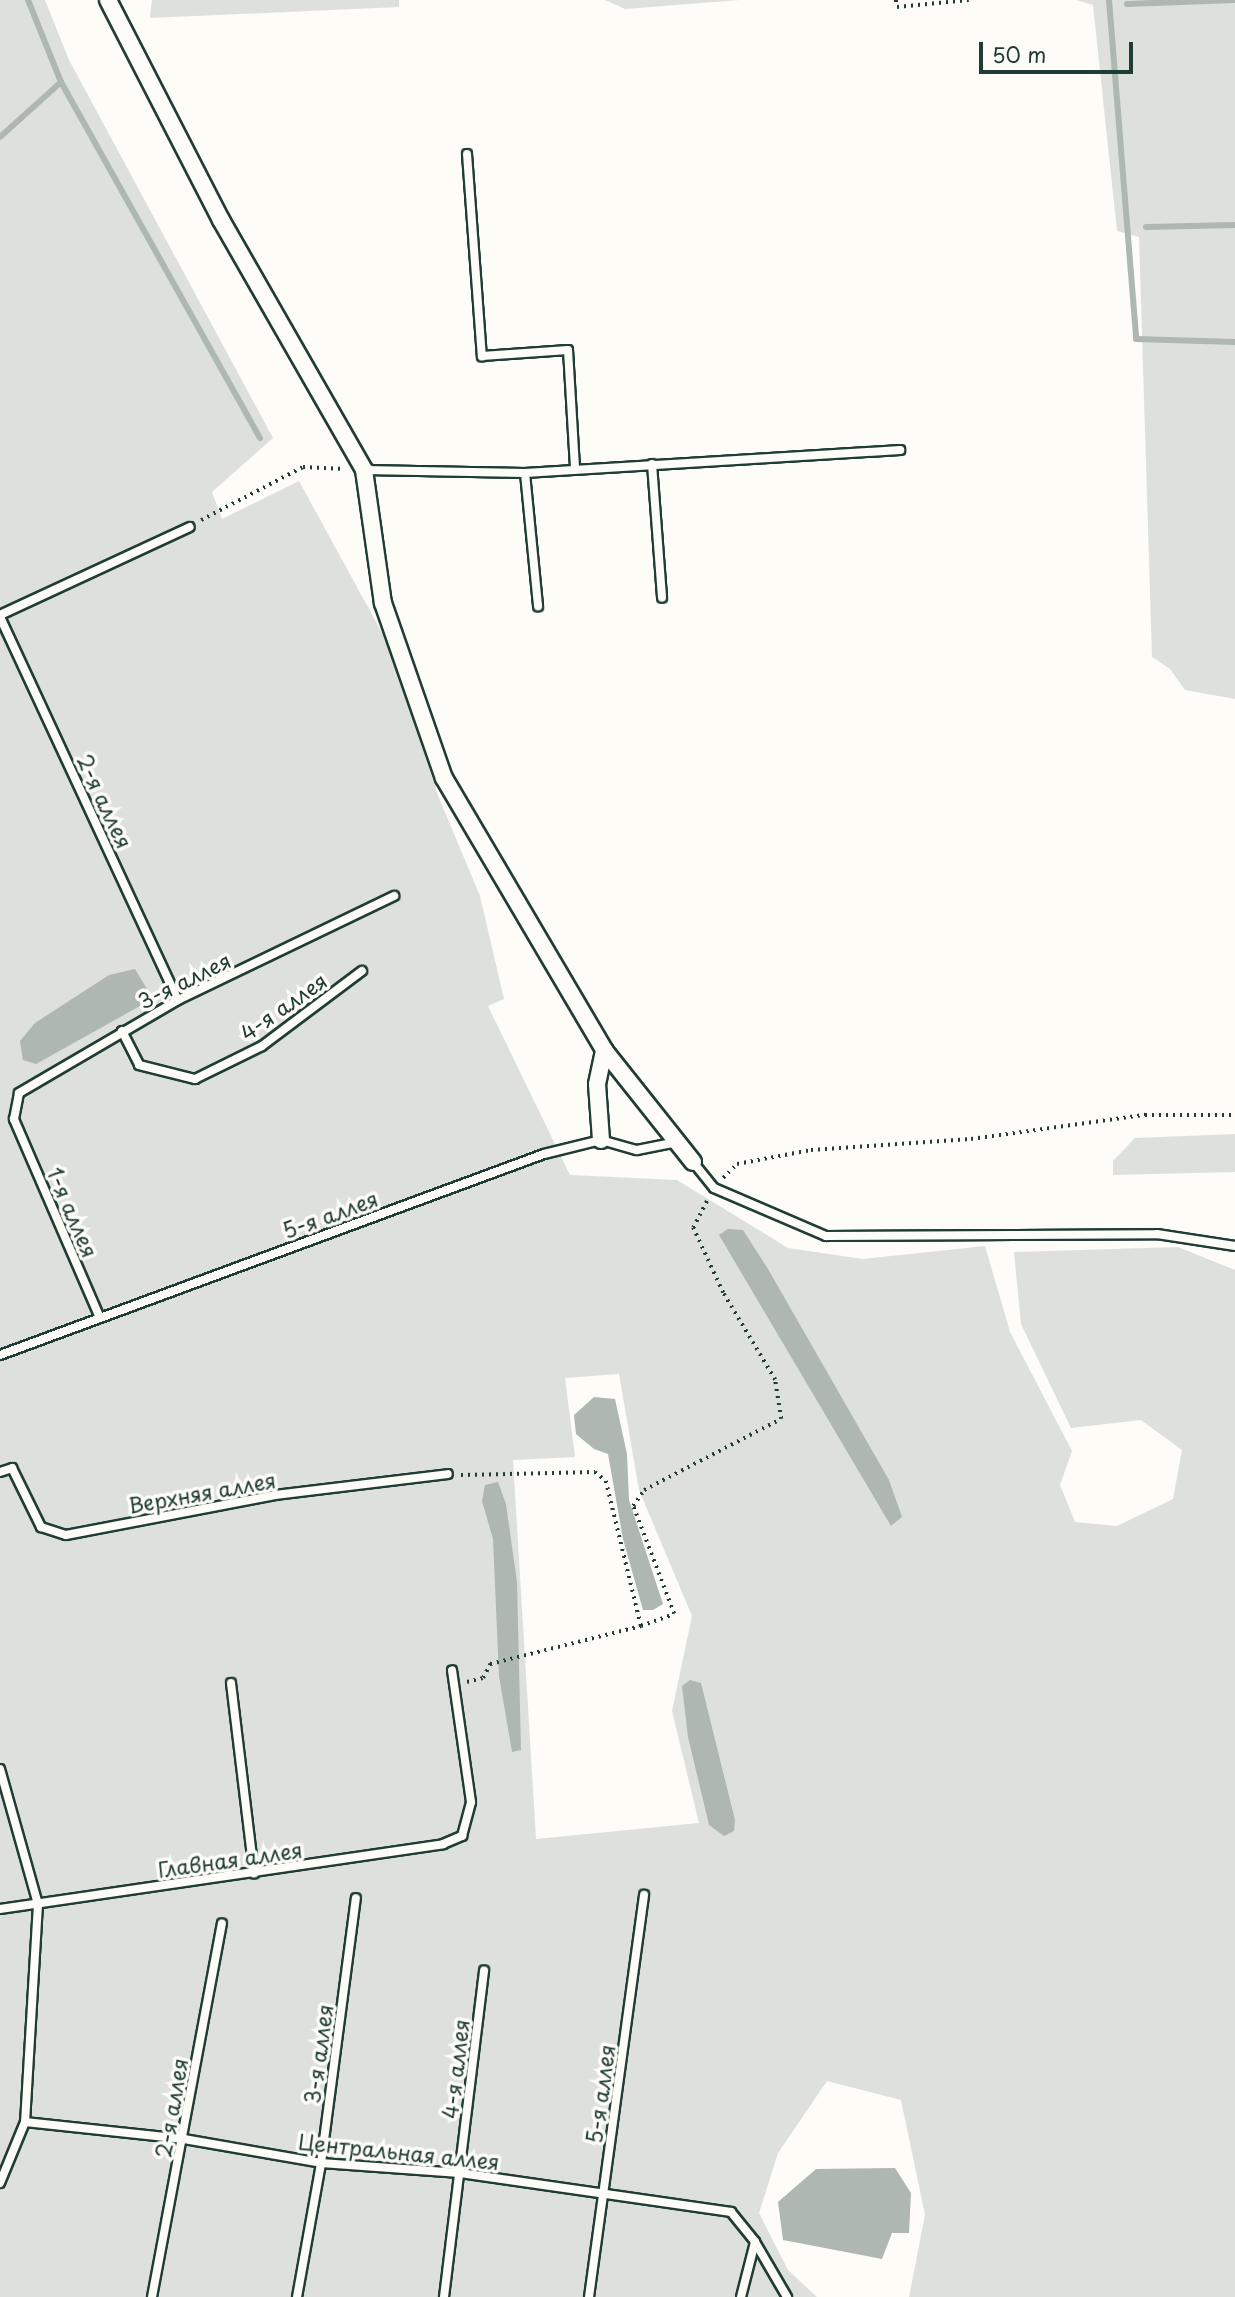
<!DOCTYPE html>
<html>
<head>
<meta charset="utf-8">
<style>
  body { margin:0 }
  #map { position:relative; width:1235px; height:2297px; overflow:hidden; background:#fdfcf7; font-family:"Playpen Sans",sans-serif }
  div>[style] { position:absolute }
  .green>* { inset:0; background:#dde0db }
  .water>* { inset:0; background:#aeb8b1 }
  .stream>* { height:6px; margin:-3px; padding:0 3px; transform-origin:3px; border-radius:3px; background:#aeb8b1 }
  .path>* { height:3.5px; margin-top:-1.75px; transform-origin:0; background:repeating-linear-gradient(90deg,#1f3d34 0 2px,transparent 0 7px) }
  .roads { filter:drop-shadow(2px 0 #1f3d34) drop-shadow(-2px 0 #1f3d34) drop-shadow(0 2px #1f3d34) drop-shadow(0 -2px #1f3d34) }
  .service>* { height:8px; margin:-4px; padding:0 4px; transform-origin:4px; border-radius:4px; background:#fdfcf7 }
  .minor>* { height:16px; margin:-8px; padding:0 8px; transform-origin:8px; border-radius:8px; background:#fdfcf7 }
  span { translate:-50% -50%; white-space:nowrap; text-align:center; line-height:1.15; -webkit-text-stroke:7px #fdfcf7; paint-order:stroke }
  .street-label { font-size:21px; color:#1f3d34 }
  .scale { position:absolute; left:979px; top:42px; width:154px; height:32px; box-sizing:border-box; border:4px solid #1f3d34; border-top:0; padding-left:9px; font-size:21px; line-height:24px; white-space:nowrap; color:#1f3d34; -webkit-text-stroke:5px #fdfcf7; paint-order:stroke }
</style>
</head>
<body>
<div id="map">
  <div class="green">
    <div style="clip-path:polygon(evenodd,0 0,45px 0,69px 60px,273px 438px,212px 492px,222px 519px,299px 481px,387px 642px,439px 798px,480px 896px,504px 999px,488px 1006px,570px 1175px,677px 1180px,788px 1248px,863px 1259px,985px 1246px,1010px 1332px,1072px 1451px,1060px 1485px,1075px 1522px,1117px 1526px,1173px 1499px,1182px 1450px,1141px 1420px,1071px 1428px,1021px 1324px,1014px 1252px,1178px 1247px,1235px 1270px,1235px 2297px,909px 2297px,925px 2215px,901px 2100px,827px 2081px,778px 2153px,759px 2213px,788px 2270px,817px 2297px,0 2297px,0 0,619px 1374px,639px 1490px,692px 1616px,672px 1711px,699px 1823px,536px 1839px,513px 1460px,575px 1457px,565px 1378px,619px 1374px)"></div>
    <div style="clip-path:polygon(152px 0,399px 0,399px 7px,150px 18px)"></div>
    <div style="clip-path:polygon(605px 0,740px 0,625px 9px)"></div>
    <div style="clip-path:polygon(1077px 0,1235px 0,1235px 699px,1185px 690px,1170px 669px,1152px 657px,1139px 237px,1117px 231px,1093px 5px)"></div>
    <div style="clip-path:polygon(1235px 1134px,1235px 1172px,1113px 1175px,1113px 1161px,1135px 1138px)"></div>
  </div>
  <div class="water">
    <div style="clip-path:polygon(135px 969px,147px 989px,140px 1006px,36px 1064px,23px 1060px,20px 1041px,35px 1023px,109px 975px)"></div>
    <div style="clip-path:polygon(728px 1229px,743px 1230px,768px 1269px,889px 1480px,902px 1517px,891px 1526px,719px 1235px)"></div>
    <div style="clip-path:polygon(594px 1397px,615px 1399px,627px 1454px,629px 1500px,663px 1604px,653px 1610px,643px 1610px,623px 1539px,608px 1454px,594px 1449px,576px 1434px,574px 1415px)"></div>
    <div style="clip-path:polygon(498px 1482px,506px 1504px,517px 1582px,521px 1750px,512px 1752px,499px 1676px,493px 1539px,482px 1501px,485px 1485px)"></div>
    <div style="clip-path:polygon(690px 1680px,701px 1683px,735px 1820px,734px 1831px,724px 1836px,709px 1825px,688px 1737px,682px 1686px)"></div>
    <div style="clip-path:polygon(895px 2168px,911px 2193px,909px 2233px,892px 2233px,882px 2259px,783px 2240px,778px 2202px,816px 2169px)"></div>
  </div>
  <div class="stream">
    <div style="left:28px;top:0;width:88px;rotate:68.1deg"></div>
    <div style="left:61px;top:82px;width:408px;rotate:60.8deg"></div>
    <div style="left:1109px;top:0;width:340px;rotate:85.4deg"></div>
    <div style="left:1136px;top:339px;width:99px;rotate:1.7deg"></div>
    <div style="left:1127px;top:4px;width:108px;rotate:-2.1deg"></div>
    <div style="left:0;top:137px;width:82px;rotate:-42deg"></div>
    <div style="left:1146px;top:227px;width:89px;rotate:-1.3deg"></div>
  </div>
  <div class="path">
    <div style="left:896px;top:0;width:7px;rotate:82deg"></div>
    <div style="left:897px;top:7px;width:72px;rotate:-5.6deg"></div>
    <div style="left:201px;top:520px;width:115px;rotate:-27.5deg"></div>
    <div style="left:303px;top:467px;width:42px;rotate:2.7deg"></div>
    <div style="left:723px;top:1178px;width:20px;rotate:-45deg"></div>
    <div style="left:737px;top:1164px;width:75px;rotate:-10.7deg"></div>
    <div style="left:811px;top:1150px;width:160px;rotate:-3.9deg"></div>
    <div style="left:971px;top:1139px;width:176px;rotate:-7.9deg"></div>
    <div style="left:1145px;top:1115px;width:90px"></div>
    <div style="left:461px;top:1475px;width:134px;rotate:-1.3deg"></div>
    <div style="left:595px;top:1472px;width:14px;rotate:39deg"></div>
    <div style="left:606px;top:1481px;width:149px;rotate:76.4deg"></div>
    <div style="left:467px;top:1682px;width:16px;rotate:-14deg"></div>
    <div style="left:483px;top:1678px;width:16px;rotate:-63deg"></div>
    <div style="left:490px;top:1664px;width:156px;rotate:-14.1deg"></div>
    <div style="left:641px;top:1626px;width:35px;rotate:-20deg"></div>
    <div style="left:674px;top:1614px;width:116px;rotate:-110.8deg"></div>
    <div style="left:633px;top:1506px;width:19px;rotate:-55deg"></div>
    <div style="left:644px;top:1490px;width:154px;rotate:-27.4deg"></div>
    <div style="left:781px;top:1419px;width:39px;rotate:-99deg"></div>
    <div style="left:775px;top:1380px;width:101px;rotate:-120.9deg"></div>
    <div style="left:723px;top:1293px;width:72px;rotate:-114.8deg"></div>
    <div style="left:693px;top:1228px;width:34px;rotate:-63deg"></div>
  </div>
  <div class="roads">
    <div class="service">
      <div style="left:467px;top:154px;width:203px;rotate:85.8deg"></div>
      <div style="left:482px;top:356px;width:86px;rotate:-4deg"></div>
      <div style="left:568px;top:350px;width:118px;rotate:86.6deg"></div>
      <div style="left:652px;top:464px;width:134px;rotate:85.7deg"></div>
      <div style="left:364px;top:470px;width:161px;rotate:1.1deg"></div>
      <div style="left:525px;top:473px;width:376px;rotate:-3.5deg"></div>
      <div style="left:525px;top:473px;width:134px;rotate:84.4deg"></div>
      <div style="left:0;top:615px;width:209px;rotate:-24.9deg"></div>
      <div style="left:0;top:617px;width:422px;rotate:65.1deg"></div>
      <div style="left:122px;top:1031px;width:38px;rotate:63deg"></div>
      <div style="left:139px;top:1065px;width:58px;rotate:14deg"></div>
      <div style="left:195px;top:1079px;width:75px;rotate:-26.2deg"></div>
      <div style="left:262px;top:1046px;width:125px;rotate:-36.9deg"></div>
      <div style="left:693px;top:1162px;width:33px;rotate:51deg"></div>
      <div style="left:714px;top:1188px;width:122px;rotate:23.2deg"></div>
      <div style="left:826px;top:1236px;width:331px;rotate:-0.3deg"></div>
      <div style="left:1157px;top:1234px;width:79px;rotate:8.7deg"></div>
      <div style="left:100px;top:1318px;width:217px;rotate:-113.4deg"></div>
      <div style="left:14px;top:1119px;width:26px;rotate:-79deg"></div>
      <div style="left:19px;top:1093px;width:184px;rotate:-30.3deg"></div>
      <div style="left:178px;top:1000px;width:240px;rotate:-25.7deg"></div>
      <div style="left:0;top:1355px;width:580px;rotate:-20.28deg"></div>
      <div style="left:544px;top:1154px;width:59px;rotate:-13.8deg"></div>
      <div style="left:601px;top:1140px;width:37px;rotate:16deg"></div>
      <div style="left:637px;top:1150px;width:41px;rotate:-11.3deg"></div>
      <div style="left:0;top:1472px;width:13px;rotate:-18deg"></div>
      <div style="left:12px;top:1468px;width:66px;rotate:63.8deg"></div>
      <div style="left:41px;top:1527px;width:26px;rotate:18deg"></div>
      <div style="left:66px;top:1535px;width:213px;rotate:-10.8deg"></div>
      <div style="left:275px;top:1495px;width:174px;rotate:-6.9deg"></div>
      <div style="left:231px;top:1683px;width:192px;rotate:83.1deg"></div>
      <div style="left:0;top:1769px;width:140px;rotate:74.3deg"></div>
      <div style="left:38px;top:1904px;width:218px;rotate:93.4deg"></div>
      <div style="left:25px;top:2122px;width:66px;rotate:112.3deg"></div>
      <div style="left:0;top:1909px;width:448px;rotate:-8.3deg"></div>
      <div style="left:443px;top:1844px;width:21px;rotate:-23deg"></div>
      <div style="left:462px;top:1836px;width:35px;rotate:-75deg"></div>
      <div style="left:471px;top:1802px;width:133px;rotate:-98.2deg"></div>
      <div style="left:25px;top:2122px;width:160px;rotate:6.1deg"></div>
      <div style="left:184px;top:2139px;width:139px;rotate:9.9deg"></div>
      <div style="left:321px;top:2163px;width:139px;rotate:4.1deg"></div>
      <div style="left:460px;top:2173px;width:274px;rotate:8.2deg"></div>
      <div style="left:731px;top:2212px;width:38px;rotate:51deg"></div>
      <div style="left:755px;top:2242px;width:64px;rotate:59.8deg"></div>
      <div style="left:152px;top:2297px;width:380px;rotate:-79.4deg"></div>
      <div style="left:297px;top:2297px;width:136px;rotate:-79.8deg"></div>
      <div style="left:321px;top:2163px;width:267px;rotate:-82.5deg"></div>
      <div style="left:444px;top:2297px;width:329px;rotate:-83deg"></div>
      <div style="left:589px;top:2297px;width:406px;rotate:-82.2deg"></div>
      <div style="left:741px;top:2297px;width:57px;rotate:-75.7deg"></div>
    </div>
    <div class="minor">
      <div style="left:108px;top:0;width:247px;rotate:62.8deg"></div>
      <div style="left:221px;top:220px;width:288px;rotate:60.2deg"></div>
      <div style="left:364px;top:470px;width:134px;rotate:81.9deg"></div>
      <div style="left:383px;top:603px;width:185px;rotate:70.8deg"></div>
      <div style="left:444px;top:778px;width:316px;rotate:59.5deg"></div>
      <div style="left:604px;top:1050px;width:143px;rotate:51.5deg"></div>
      <div style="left:601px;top:1140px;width:56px;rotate:-94.1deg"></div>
      <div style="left:597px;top:1084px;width:35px;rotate:-78deg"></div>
    </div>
  </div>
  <div class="street-label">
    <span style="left:105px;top:801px;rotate:65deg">2-я аллея</span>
    <span style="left:184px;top:980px;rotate:-26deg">3-я аллея</span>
    <span style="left:283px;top:1006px;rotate:-35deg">4-я аллея</span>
    <span style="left:73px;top:1212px;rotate:67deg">1-я аллея</span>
    <span style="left:330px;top:1214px;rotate:-20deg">5-я аллея</span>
    <span style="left:202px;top:1492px;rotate:-10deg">Верхняя аллея</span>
    <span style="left:230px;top:1859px;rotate:-8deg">Главная аллея</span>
    <span style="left:318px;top:2054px;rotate:-82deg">3-я аллея</span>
    <span style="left:455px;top:2069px;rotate:-83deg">4-я аллея</span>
    <span style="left:600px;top:2094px;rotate:-82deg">5-я аллея</span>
    <span style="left:171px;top:2108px;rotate:-80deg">2-я аллея</span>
    <span style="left:399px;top:2151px;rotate:6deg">Центральная аллея</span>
  </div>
  <div class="scale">50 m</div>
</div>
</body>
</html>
